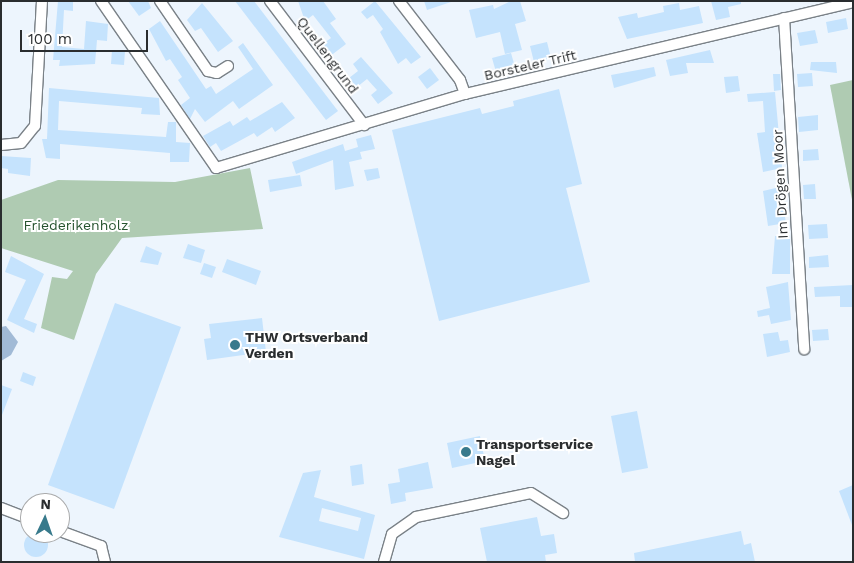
<!DOCTYPE html>
<html>
<head>
<meta charset="utf-8">
<style>
  body { margin:0 }
  #map { position:relative; width:854px; height:563px; overflow:hidden; background:#edf5fd; font-family:"Work Sans",sans-serif }
  div>[style] { position:absolute }
  .green>* { inset:0; background:#afcbb2 }
  .water>* { inset:0; background:#a1bad6 }
  .building>* { inset:0; background:#c5e3fd }
  .round { border-radius:50% }
  .roads { filter:drop-shadow(1px 0 #7a8187) drop-shadow(-1px 0 #7a8187) drop-shadow(0 1px #7a8187) drop-shadow(0 -1px #7a8187) }
  .minor>* { height:10px; margin:-5px; padding:0 5px; transform-origin:5px; border-radius:5px; background:#fff }
  .dots>* { width:14px; height:14px; translate:-50% -50%; box-sizing:border-box; border:2px solid #fff; border-radius:50% }
  span { translate:-50% -50%; white-space:nowrap; text-align:center; line-height:1.15; -webkit-text-stroke:4px #fff; paint-order:stroke }
  .street-label { font-size:14px; color:#2a2d2f }
  .park-label { font-size:14px; color:#26532f }
  .poi-label { font-size:14px; color:#2a2d2f; font-weight:700 }
  .left { translate:0 -50%; text-align:left }
  .frame { position:absolute; inset:0; border:2px solid #2a2d2f; pointer-events:none }
  .north { position:absolute; left:20px; top:493px; width:50px; height:50px; box-sizing:border-box; background:#fff; border:1px solid #aaabac; border-radius:50%; rotate:3deg; font-size:14px; font-weight:700; line-height:20px; text-align:center; color:#2a2d2f }
  .north::after { content:''; display:block; margin:auto; width:18px; height:22px; background:#387a8c; clip-path:polygon(50% 0,100% 100%,50% 72%,0 100%) }
  .scale { position:absolute; left:20px; top:30px; width:128px; height:22px; box-sizing:border-box; border:2px solid #2a2d2f; border-top:0; padding-left:6px; font-size:15px; line-height:18px; white-space:nowrap; color:#2a2d2f; -webkit-text-stroke:4px #fff; paint-order:stroke }
</style>
</head>
<body>
<div id="map">
  <div class="green">
    <div style="clip-path:polygon(853px 80px,853px 205px,830px 85px)"></div>
    <div style="clip-path:polygon(250px 168px,263px 229px,122px 238px,96px 274px,74px 340px,41px 328px,52px 277px,67px 279px,73px 271px,1px 248px,1px 200px,58px 180px,175px 182px)"></div>
  </div>
  <div class="water">
    <div style="clip-path:polygon(6px 326px,18px 342px,11px 355px,1px 361px,1px 327px)"></div>
  </div>
  <div class="building">
    <div style="clip-path:polygon(58px 1px,73px 1px,73px 11px,64px 10px,62px 47px,84px 49px,86px 21px,108px 24px,107px 41px,97px 40px,95px 64px,59px 66px,60px 60px,53px 60px)"></div>
    <div style="clip-path:polygon(128px 1px,148px 1px,151px 8px,139px 16px)"></div>
    <div style="clip-path:polygon(235px 1px,254px 1px,338px 111px,326px 120px)"></div>
    <div style="clip-path:polygon(298px 1px,323px 1px,336px 19px,330px 23px,346px 44px,329px 57px,320px 46px,331px 38px,313px 15px,305px 21px)"></div>
    <div style="clip-path:polygon(375px 1px,421px 57px,411px 64px,406px 58px,398px 64px,380px 32px,383px 29px,373px 15px,367px 19px,361px 12px)"></div>
    <div style="clip-path:polygon(424px 1px,450px 1px,451px 2px,427px 10px)"></div>
    <div style="clip-path:polygon(511px 1px,520px 1px,526px 21px,515px 24px,522px 50px,505px 54px,500px 32px,476px 38px,469px 10px,493px 5px,494px 9px)"></div>
    <div style="clip-path:polygon(711px 1px,741px 1px,741px 4px,728px 7px,730px 17px,716px 20px)"></div>
    <div style="clip-path:polygon(202px 3px,233px 41px,218px 52px,201px 28px,195px 31px,187px 20px)"></div>
    <div style="clip-path:polygon(679px 3px,680px 10px,699px 6px,703px 23px,627px 39px,618px 17px,637px 13px,638px 18px,664px 12px,663px 6px)"></div>
    <div style="clip-path:polygon(846px 18px,848px 29px,828px 33px,826px 22px)"></div>
    <div style="clip-path:polygon(160px 21px,206px 89px,211px 86px,216px 94px,253px 69px,238px 47px,243px 43px,273px 85px,239px 109px,233px 101px,205px 122px,195px 109px,190px 119px,181px 105px,190px 98px,178px 80px,182px 77px,170px 59px,166px 61px,149px 29px)"></div>
    <div style="clip-path:polygon(815px 30px,818px 43px,800px 46px,797px 33px)"></div>
    <div style="clip-path:polygon(547px 42px,551px 58px,534px 62px,530px 46px)"></div>
    <div style="clip-path:polygon(112px 50px,125px 51px,124px 65px,111px 64px)"></div>
    <div style="clip-path:polygon(710px 50px,714px 63px,686px 63px,688px 73px,670px 76px,666px 60px)"></div>
    <div style="clip-path:polygon(511px 53px,515px 67px,496px 72px,492px 58px)"></div>
    <div style="clip-path:polygon(361px 57px,393px 93px,378px 104px,371px 95px,377px 90px,367px 79px,357px 87px,349px 78px,358px 71px,353px 64px)"></div>
    <div style="clip-path:polygon(811px 62px,836px 62px,837px 73px,810px 70px)"></div>
    <div style="clip-path:polygon(654px 67px,656px 76px,614px 88px,611px 75px)"></div>
    <div style="clip-path:polygon(430px 68px,439px 80px,427px 89px,418px 77px)"></div>
    <div style="clip-path:polygon(812px 73px,813px 86px,798px 87px,797px 74px)"></div>
    <div style="clip-path:polygon(773px 74px,780px 74px,781px 90px,774px 91px)"></div>
    <div style="clip-path:polygon(738px 76px,740px 91px,726px 93px,724px 77px)"></div>
    <div style="clip-path:polygon(49px 88px,159px 98px,160px 115px,141px 114px,142px 108px,59px 101px,58px 130px,166px 137px,168px 122px,176px 122px,176px 142px,190px 143px,189px 162px,170px 162px,170px 153px,60px 144px,60px 159px,46px 158px,42px 139px,47px 139px)"></div>
    <div style="clip-path:polygon(559px 89px,582px 184px,566px 188px,590px 282px,439px 321px,392px 130px,480px 108px,482px 114px,514px 106px,513px 101px)"></div>
    <div style="clip-path:polygon(775px 92px,782px 168px,763px 172px,757px 133px,765px 132px,763px 101px,748px 102px,747px 94px)"></div>
    <div style="clip-path:polygon(282px 102px,295px 118px,275px 132px,272px 127px,257px 137px,254px 133px,221px 151px,216px 143px,210px 147px,203px 136px,230px 121px,233px 126px,247px 117px,250px 121px)"></div>
    <div style="clip-path:polygon(818px 115px,818px 130px,799px 132px,798px 117px)"></div>
    <div style="clip-path:polygon(371px 135px,375px 149px,360px 152px,362px 159px,349px 162px,354px 186px,335px 190px,333px 160px,296px 174px,292px 162px,343px 144px,345px 151px,358px 147px,356px 139px)"></div>
    <div style="clip-path:polygon(818px 149px,819px 160px,803px 161px,803px 150px)"></div>
    <div style="clip-path:polygon(1px 156px,31px 158px,30px 176px,8px 173px,8px 169px,1px 168px)"></div>
    <div style="clip-path:polygon(378px 168px,380px 178px,367px 181px,364px 170px)"></div>
    <div style="clip-path:polygon(300px 175px,302px 186px,270px 192px,268px 180px)"></div>
    <div style="clip-path:polygon(815px 184px,816px 199px,804px 199px,803px 185px)"></div>
    <div style="clip-path:polygon(780px 187px,786px 223px,768px 226px,763px 191px)"></div>
    <div style="clip-path:polygon(827px 224px,828px 238px,809px 239px,808px 225px)"></div>
    <div style="clip-path:polygon(790px 235px,790px 274px,772px 274px,775px 236px)"></div>
    <div style="clip-path:polygon(188px 244px,205px 250px,201px 263px,183px 258px)"></div>
    <div style="clip-path:polygon(146px 246px,162px 253px,158px 265px,140px 262px)"></div>
    <div style="clip-path:polygon(828px 255px,829px 267px,809px 268px,809px 257px)"></div>
    <div style="clip-path:polygon(11px 256px,44px 274px,24px 319px,37px 324px,34px 333px,7px 320px,26px 280px,5px 272px)"></div>
    <div style="clip-path:polygon(227px 259px,261px 271px,256px 285px,222px 272px)"></div>
    <div style="clip-path:polygon(204px 263px,216px 267px,212px 278px,200px 274px)"></div>
    <div style="clip-path:polygon(788px 282px,791px 320px,771px 324px,769px 315px,758px 317px,757px 311px,770px 308px,766px 287px)"></div>
    <div style="clip-path:polygon(853px 285px,853px 307px,840px 307px,840px 296px,815px 297px,814px 287px)"></div>
    <div style="clip-path:polygon(115px 303px,181px 327px,114px 509px,48px 485px)"></div>
    <div style="clip-path:polygon(262px 318px,266px 352px,207px 360px,204px 339px,211px 338px,209px 324px)"></div>
    <div style="clip-path:polygon(828px 329px,829px 340px,813px 341px,812px 330px)"></div>
    <div style="clip-path:polygon(778px 332px,780px 341px,788px 340px,790px 352px,767px 357px,763px 334px)"></div>
    <div style="clip-path:polygon(23px 372px,36px 377px,33px 386px,20px 381px)"></div>
    <div style="clip-path:polygon(1px 385px,12px 389px,2px 415px,1px 415px)"></div>
    <div style="clip-path:polygon(637px 411px,648px 468px,622px 473px,611px 416px)"></div>
    <div style="clip-path:polygon(480px 436px,485px 461px,452px 468px,447px 443px)"></div>
    <div style="clip-path:polygon(428px 462px,433px 488px,405px 493px,406px 501px,391px 504px,388px 484px,400px 482px,398px 469px)"></div>
    <div style="clip-path:polygon(362px 464px,364px 484px,352px 486px,350px 466px)"></div>
    <div style="clip-path:polygon(evenodd,321px 470px,314px 497px,375px 515px,364px 559px,279px 537px,303px 473px,321px 470px,322px 508px,361px 518px,362px 514px,358px 531px,319px 521px,322px 508px)"></div>
    <div style="clip-path:polygon(853px 485px,853px 525px,852px 525px,839px 491px)"></div>
    <div style="clip-path:polygon(537px 517px,541px 536px,554px 534px,557px 553px,545px 555px,546px 562px,487px 562px,480px 528px)"></div>
    <div style="clip-path:polygon(741px 531px,744px 545px,751px 543px,755px 562px,635px 562px,634px 553px)"></div>
    <div class="round" style="left:24px;top:533px;width:24px;height:24px"></div>
  </div>
  <div class="roads">
    <div class="minor">
      <div style="left:101px;top:1px;width:203px;rotate:55.4deg"></div>
      <div style="left:216px;top:168px;width:260px;rotate:-16.6deg"></div>
      <div style="left:465px;top:94px;width:399px;rotate:-13.3deg"></div>
      <div style="left:160px;top:1px;width:85px;rotate:55.6deg"></div>
      <div style="left:208px;top:71px;width:9px;rotate:13deg"></div>
      <div style="left:217px;top:73px;width:13px;rotate:-32deg"></div>
      <div style="left:270px;top:1px;width:156px;rotate:52.8deg"></div>
      <div style="left:399px;top:1px;width:100px;rotate:52.3deg"></div>
      <div style="left:460px;top:80px;width:15px;rotate:70deg"></div>
      <div style="left:784px;top:18px;width:332px;rotate:86.5deg"></div>
      <div style="left:1px;top:145px;width:20px;rotate:-6deg"></div>
      <div style="left:21px;top:143px;width:22px;rotate:-51deg"></div>
      <div style="left:35px;top:126px;width:125px;rotate:-86.8deg"></div>
      <div style="left:1px;top:508px;width:31px;rotate:21deg"></div>
      <div style="left:60px;top:531px;width:44px;rotate:20.1deg"></div>
      <div style="left:101px;top:546px;width:16px;rotate:76deg"></div>
      <div style="left:384px;top:562px;width:29px;rotate:-74deg"></div>
      <div style="left:392px;top:534px;width:29px;rotate:-35deg"></div>
      <div style="left:416px;top:517px;width:117px;rotate:-11.8deg"></div>
      <div style="left:531px;top:493px;width:38px;rotate:32deg"></div>
    </div>
  </div>
  <div class="dots">
    <div style="left:235px;top:345px;background:#387a8c"></div>
    <div style="left:466px;top:452px;background:#387a8c"></div>
  </div>
  <div class="street-label">
    <span style="left:328px;top:55px;rotate:53deg">Quellengrund</span>
    <span style="left:530px;top:65px;rotate:-13deg">Borsteler Trift</span>
    <span style="left:780px;top:184px;rotate:-93deg">Im Drögen Moor</span>
  </div>
  <div class="park-label">
    <span style="left:76px;top:225px">Friederikenholz</span>
  </div>
  <div class="poi-label">
    <span class="left" style="left:245px;top:345px">THW Ortsverband<br>Verden</span>
    <span class="left" style="left:476px;top:452px">Transportservice<br>Nagel</span>
  </div>
  <div class="frame"></div>
  <div class="north">N</div>
  <div class="scale">100 m</div>
</div>
</body>
</html>
